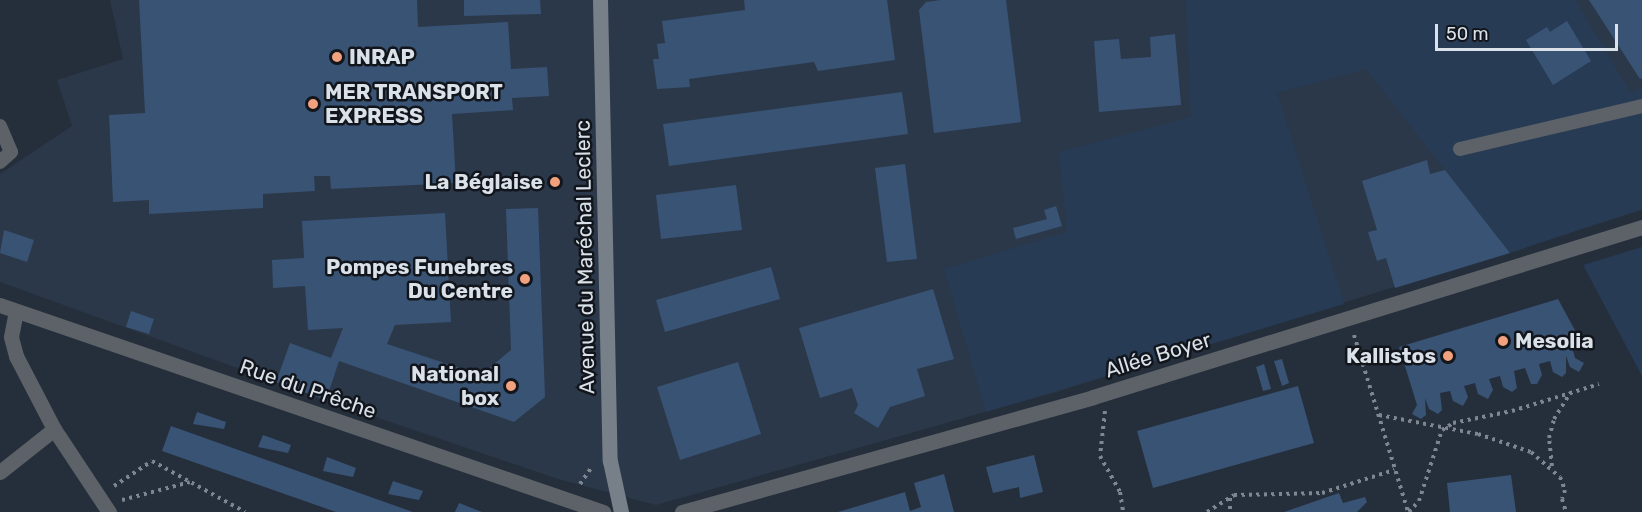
<!DOCTYPE html>
<html>
<head>
<meta charset="utf-8">
<style>
  body { margin:0 }
  #map { position:relative; width:1642px; height:512px; overflow:hidden; background:#252e3b; font-family:Rubik,sans-serif }
  div>[style] { position:absolute }
  .built>* { inset:0; background:#2b3849 }
  .green>* { inset:0; background:#273b55 }
  .building>* { inset:0; background:#395374 }
  .path>* { height:4px; margin-top:-2px; transform-origin:0; background:repeating-linear-gradient(90deg,#7e8691 0 3px,transparent 0 7.5px) }
  .lane>* { height:14px; margin:-7px; padding:0 7px; transform-origin:7px; border-radius:7px; background:#5d6268 }
  .street>* { height:15px; margin:-7.5px; padding:0 7.5px; transform-origin:7.5px; border-radius:7.5px; background:#5d6268 }
  .secondary>* { height:15px; margin:-7.5px; padding:0 7.5px; transform-origin:7.5px; border-radius:7.5px; background:#777f89 }
  .dots>* { width:16px; height:16px; translate:-50% -50%; box-sizing:border-box; border:3px solid #12161c; border-radius:50% }
  span { translate:-50% -50%; white-space:nowrap; text-align:center; line-height:1.15; -webkit-text-stroke:5px #12161c; paint-order:stroke }
  .poi-label { font-size:21px; color:#dae1e9; font-weight:700 }
  .left { translate:0 -50%; text-align:left }
  .right { translate:-100% -50%; text-align:right }
  .street-label { font-size:21px; color:#dae1e9 }
  .scale { position:absolute; left:1435px; top:24px; width:183px; height:27px; box-sizing:border-box; border:3px solid #dae1e9; border-top:0; padding-left:8px; font-size:18px; line-height:21px; white-space:nowrap; color:#dae1e9; -webkit-text-stroke:4px #12161c; paint-order:stroke }
</style>
</head>
<body>
<div id="map">
  <div class="built">
    <div style="clip-path:polygon(110px 0,1642px 0,1642px 210px,1053px 393px,656px 505px,558px 479px,326px 400px,0 282px,0 174px,72px 126px,57px 80px,123px 59px)"></div>
  </div>
  <div class="green">
    <div style="clip-path:polygon(1186px 0,1575px 0,1631px 93px,1642px 87px,1642px 209px,1510px 253px,1366px 69px,1277px 93px,1344px 304px,986px 412px,944px 269px,1067px 232px,1059px 152px,1191px 117px)"></div>
    <div style="clip-path:polygon(1642px 247px,1642px 376px,1583px 265px)"></div>
  </div>
  <div class="building">
    <div style="clip-path:polygon(139px 0,417px 0,418px 27px,508px 22px,511px 69px,547px 67px,549px 96px,512px 98px,513px 110px,452px 114px,456px 183px,331px 189px,330px 176px,314px 176px,315px 191px,263px 194px,263px 208px,149px 214px,149px 200px,113px 202px,109px 115px,145px 113px)"></div>
    <div style="clip-path:polygon(464px 0,540px 0,541px 14px,464px 16px)"></div>
    <div style="clip-path:polygon(744px 0,887px 0,895px 60px,818px 71px,814px 62px,689px 79px,690px 87px,657px 89px,653px 59px,659px 59px,657px 44px,665px 43px,662px 21px,745px 10px)"></div>
    <div style="clip-path:polygon(1006px 0,1021px 122px,934px 133px,919px 10px,926px 2px,941px 0)"></div>
    <div style="clip-path:polygon(1589px 0,1642px 0,1642px 78px,1640px 79px)"></div>
    <div style="clip-path:polygon(1567px 21px,1591px 61px,1553px 85px,1526px 40px,1547px 27px,1550px 32px)"></div>
    <div style="clip-path:polygon(1175px 34px,1181px 105px,1099px 112px,1094px 41px,1119px 39px,1121px 59px,1151px 57px,1150px 37px)"></div>
    <div style="clip-path:polygon(902px 92px,908px 134px,669px 166px,663px 124px)"></div>
    <div style="clip-path:polygon(1427px 160px,1430px 174px,1445px 170px,1510px 253px,1395px 288px,1386px 258px,1377px 261px,1368px 232px,1377px 230px,1362px 181px)"></div>
    <div style="clip-path:polygon(905px 164px,917px 259px,887px 262px,875px 168px)"></div>
    <div style="clip-path:polygon(736px 185px,742px 230px,661px 239px,656px 195px)"></div>
    <div style="clip-path:polygon(1056px 206px,1062px 226px,1016px 239px,1013px 228px,1047px 219px,1044px 210px)"></div>
    <div style="clip-path:polygon(538px 208px,545px 397px,514px 422px,339px 361px,326px 400px,276px 382px,290px 343px,331px 358px,343px 328px,308px 330px,305px 286px,273px 288px,272px 260px,304px 258px,302px 221px,445px 213px,451px 322px,395px 325px,387px 344px,481px 375px,511px 350px,506px 209px)"></div>
    <div style="clip-path:polygon(4px 230px,34px 240px,27px 262px,0 253px)"></div>
    <div style="clip-path:polygon(771px 267px,780px 299px,665px 332px,656px 300px)"></div>
    <div style="clip-path:polygon(933px 289px,954px 359px,917px 369px,925px 396px,890px 407px,878px 428px,854px 413px,858px 405px,852px 388px,820px 398px,799px 328px)"></div>
    <div style="clip-path:polygon(1558px 299px,1577px 334px,1569px 336px,1575px 358px,1584px 363px,1579px 372px,1570px 367px,1566px 356px,1566px 373px,1562px 377px,1553px 372px,1550px 361px,1539px 364px,1542px 375px,1537px 384px,1531px 384px,1525px 368px,1514px 371px,1517px 388px,1512px 392px,1503px 387px,1500px 376px,1489px 379px,1493px 390px,1488px 399px,1478px 394px,1475px 383px,1464px 386px,1468px 397px,1463px 406px,1453px 401px,1450px 391px,1440px 393px,1442px 410px,1438px 414px,1429px 409px,1425px 398px,1426px 415px,1421px 419px,1412px 414px,1417px 405px,1399px 347px)"></div>
    <div style="clip-path:polygon(131px 311px,154px 319px,149px 334px,126px 327px)"></div>
    <div style="clip-path:polygon(1282px 359px,1289px 383px,1282px 386px,1274px 361px)"></div>
    <div style="clip-path:polygon(738px 362px,761px 434px,680px 460px,657px 387px)"></div>
    <div style="clip-path:polygon(1264px 364px,1271px 389px,1263px 391px,1256px 367px)"></div>
    <div style="clip-path:polygon(1298px 386px,1314px 443px,1153px 488px,1137px 431px)"></div>
    <div style="clip-path:polygon(197px 412px,226px 422px,224px 429px,193px 424px)"></div>
    <div style="clip-path:polygon(171px 426px,413px 512px,336px 512px,162px 451px)"></div>
    <div style="clip-path:polygon(263px 435px,291px 445px,288px 453px,258px 447px)"></div>
    <div style="clip-path:polygon(1034px 455px,1043px 492px,1020px 498px,1019px 487px,993px 493px,986px 467px)"></div>
    <div style="clip-path:polygon(327px 457px,356px 468px,353px 477px,323px 471px)"></div>
    <div style="clip-path:polygon(944px 474px,954px 512px,838px 512px,905px 492px,910px 511px,921px 507px,914px 483px)"></div>
    <div style="clip-path:polygon(1511px 475px,1516px 512px,1450px 512px,1447px 483px)"></div>
    <div style="clip-path:polygon(393px 481px,423px 491px,419px 500px,388px 494px)"></div>
    <div style="clip-path:polygon(1339px 493px,1343px 503px,1365px 497px,1367px 502px,1357px 512px,1284px 512px)"></div>
    <div style="clip-path:polygon(459px 503px,482px 512px,455px 512px)"></div>
  </div>
  <div class="path">
    <div style="left:1354px;top:335px;width:185px;rotate:73deg"></div>
    <div style="left:1105px;top:411px;width:45px;rotate:96.3deg"></div>
    <div style="left:1100px;top:456px;width:41px;rotate:60.9deg"></div>
    <div style="left:1120px;top:492px;width:20px;rotate:81deg"></div>
    <div style="left:1379px;top:415px;width:101px;rotate:10.9deg"></div>
    <div style="left:1478px;top:434px;width:56px;rotate:18.8deg"></div>
    <div style="left:1531px;top:452px;width:38px;rotate:41deg"></div>
    <div style="left:1560px;top:477px;width:14px;rotate:69deg"></div>
    <div style="left:1565px;top:490px;width:9px;rotate:108deg"></div>
    <div style="left:1562px;top:499px;width:14px;rotate:73deg"></div>
    <div style="left:1552px;top:466px;width:28px;rotate:-96deg"></div>
    <div style="left:1549px;top:438px;width:20px;rotate:-75deg"></div>
    <div style="left:1554px;top:419px;width:31px;rotate:-58deg"></div>
    <div style="left:580px;top:484px;width:19px;rotate:-55deg"></div>
    <div style="left:114px;top:486px;width:45px;rotate:-33.3deg"></div>
    <div style="left:152px;top:461px;width:106px;rotate:28.7deg"></div>
    <div style="left:1230px;top:498px;width:14px;rotate:90deg"></div>
    <div style="left:122px;top:500px;width:70px;rotate:-14.8deg"></div>
    <div style="left:1207px;top:512px;width:32px;rotate:-32deg"></div>
    <div style="left:1234px;top:495px;width:88px;rotate:-1.3deg"></div>
    <div style="left:1322px;top:493px;width:76px;rotate:-17.7deg"></div>
    <div style="left:1409px;top:512px;width:15px;rotate:-48deg"></div>
    <div style="left:1419px;top:501px;width:75px;rotate:-72.1deg"></div>
    <div style="left:1442px;top:430px;width:13px;rotate:-32deg"></div>
    <div style="left:1453px;top:423px;width:60px;rotate:-11.5deg"></div>
    <div style="left:1512px;top:411px;width:91px;rotate:-17.2deg"></div>
  </div>
  <div class="lane">
    <div style="left:0;top:126px;width:28px;rotate:67deg"></div>
    <div style="left:11px;top:152px;width:15px;rotate:138deg"></div>
    <div style="left:1460px;top:149px;width:187px;rotate:-13.3deg"></div>
  </div>
  <div class="street">
    <div style="left:0;top:305px;width:638px;rotate:18.95deg"></div>
    <div style="left:16px;top:311px;width:26px;rotate:101deg"></div>
    <div style="left:11px;top:337px;width:20px;rotate:75deg"></div>
    <div style="left:16px;top:356px;width:82px;rotate:62.5deg"></div>
    <div style="left:54px;top:429px;width:100px;rotate:56.5deg"></div>
    <div style="left:0;top:472px;width:69px;rotate:-38.5deg"></div>
    <div style="left:682px;top:512px;width:427px;rotate:-15.6deg"></div>
    <div style="left:1093px;top:397px;width:575px;rotate:-17.21deg"></div>
  </div>
  <div class="secondary">
    <div style="left:600px;top:0;width:461px;rotate:88.8deg"></div>
    <div style="left:610px;top:461px;width:52px;rotate:77.8deg"></div>
  </div>
  <div class="dots">
    <div style="left:337px;top:57px;background:#f1a17d"></div>
    <div style="left:313px;top:104px;background:#f1a17d"></div>
    <div style="left:555px;top:182px;background:#f1a17d"></div>
    <div style="left:525px;top:279px;background:#f1a17d"></div>
    <div style="left:1503px;top:341px;background:#f1a17d"></div>
    <div style="left:1448px;top:356px;background:#f1a17d"></div>
    <div style="left:511px;top:386px;background:#f1a17d"></div>
  </div>
  <div class="poi-label">
    <span class="left" style="left:349px;top:57px">INRAP</span>
    <span class="left" style="left:325px;top:104px">MER TRANSPORT<br>EXPRESS</span>
    <span class="right" style="left:543px;top:182px">La Béglaise</span>
    <span class="right" style="left:513px;top:279px">Pompes Funebres<br>Du Centre</span>
    <span class="left" style="left:1515px;top:341px">Mesolia</span>
    <span class="right" style="left:1436px;top:356px">Kallistos</span>
    <span class="right" style="left:499px;top:386px">National<br>box</span>
  </div>
  <div class="street-label">
    <span style="left:585px;top:257px;rotate:-91deg">Avenue du Maréchal Leclerc</span>
    <span style="left:1158px;top:355px;rotate:-17deg">Allée Boyer</span>
    <span style="left:308px;top:389px;rotate:19deg">Rue du Prêche</span>
  </div>
  <div class="scale">50 m</div>
</div>
</body>
</html>
